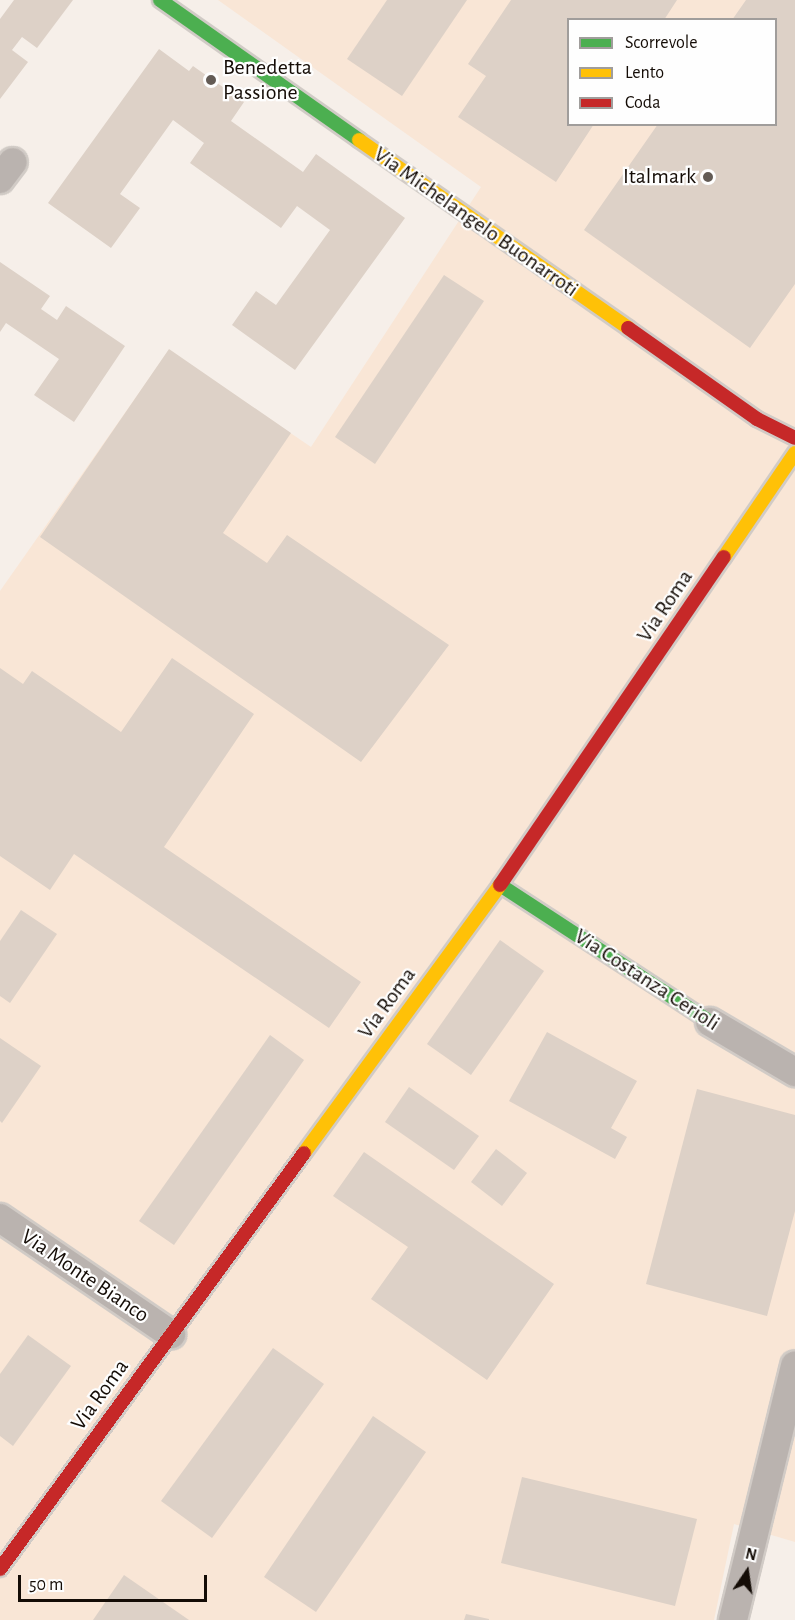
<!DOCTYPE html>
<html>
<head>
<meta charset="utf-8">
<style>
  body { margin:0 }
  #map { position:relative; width:795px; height:1620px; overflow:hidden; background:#f6efe9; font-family:"Alegreya Sans",sans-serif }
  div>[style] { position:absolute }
  .built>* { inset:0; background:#f9e6d6 }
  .building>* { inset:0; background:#ddd1c7 }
  .roads { filter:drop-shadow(2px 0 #d1cbc6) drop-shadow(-2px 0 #d1cbc6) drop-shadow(0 2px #d1cbc6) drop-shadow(0 -2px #d1cbc6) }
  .street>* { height:28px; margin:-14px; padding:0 14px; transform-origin:14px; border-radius:14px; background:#bab3af }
  .fast>* { height:14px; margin:-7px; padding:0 7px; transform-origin:7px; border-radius:7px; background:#4caf50 }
  .slow>* { height:14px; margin:-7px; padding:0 7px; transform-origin:7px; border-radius:7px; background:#ffc107 }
  .jam>* { height:14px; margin:-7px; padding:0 7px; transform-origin:7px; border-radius:7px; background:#c62828 }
  .dots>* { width:16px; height:16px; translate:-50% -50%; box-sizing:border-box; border:3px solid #fefefe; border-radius:50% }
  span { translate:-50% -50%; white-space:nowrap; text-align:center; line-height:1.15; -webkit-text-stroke:4.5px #fefefe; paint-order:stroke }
  .poi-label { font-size:22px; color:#140c06 }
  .left { translate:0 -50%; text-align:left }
  .right { translate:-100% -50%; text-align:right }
  .street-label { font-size:22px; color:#140c06 }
  .legend { position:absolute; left:567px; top:18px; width:210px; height:108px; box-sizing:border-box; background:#fefefe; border:2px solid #a09d9b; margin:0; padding:8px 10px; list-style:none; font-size:18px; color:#140c06 }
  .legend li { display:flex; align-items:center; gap:12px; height:30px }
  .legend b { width:30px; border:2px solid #a09d9b }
  .north { position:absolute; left:717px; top:1542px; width:60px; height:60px; -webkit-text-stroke:4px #fefefe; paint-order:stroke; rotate:13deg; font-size:16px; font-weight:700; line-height:24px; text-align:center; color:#140c06 }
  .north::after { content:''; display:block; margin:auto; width:21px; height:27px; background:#140c06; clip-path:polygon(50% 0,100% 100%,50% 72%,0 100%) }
  .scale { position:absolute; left:18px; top:1575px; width:189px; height:27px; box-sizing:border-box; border:3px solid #140c06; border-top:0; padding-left:8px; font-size:18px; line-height:21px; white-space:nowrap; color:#140c06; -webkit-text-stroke:4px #fefefe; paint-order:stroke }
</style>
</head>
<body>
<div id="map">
  <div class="built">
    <div style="clip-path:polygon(evenodd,218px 0,795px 0,795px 1542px,734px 1524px,714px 1620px,0 1620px,0 591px,169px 350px,311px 447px,481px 187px,218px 0,568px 20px,776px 20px,776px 124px,568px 124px,568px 20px)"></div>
  </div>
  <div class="building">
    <div style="clip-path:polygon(14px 0,73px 0,37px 48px,22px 37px,12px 50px,28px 62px,0 99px,0 19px)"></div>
    <div style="clip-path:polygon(387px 0,467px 0,402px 96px,347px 59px)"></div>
    <div style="clip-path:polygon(511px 0,677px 0,664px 20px,568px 20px,568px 124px,594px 124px,556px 182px,458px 117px,486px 76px,468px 64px)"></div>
    <div style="clip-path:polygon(746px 0,795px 0,795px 284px,750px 348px,584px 230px,658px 124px,776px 124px,776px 20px,732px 20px)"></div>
    <div style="clip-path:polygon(159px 49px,189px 71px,193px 66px,244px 102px,231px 121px,303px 172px,316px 154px,405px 218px,295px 370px,232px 325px,256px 291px,276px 305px,330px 230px,297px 206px,281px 228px,190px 163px,204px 143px,173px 120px,120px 194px,140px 208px,111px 248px,48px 203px)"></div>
    <div style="clip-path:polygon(0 262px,50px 296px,41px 309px,57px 320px,66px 306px,125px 346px,74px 422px,34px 395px,59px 359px,6px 323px,0 332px)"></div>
    <div style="clip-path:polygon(444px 275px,484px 301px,375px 464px,335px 437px)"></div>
    <div style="clip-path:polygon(169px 349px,291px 433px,223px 533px,267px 563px,287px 535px,449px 645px,361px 762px,40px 537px)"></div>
    <div style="clip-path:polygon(172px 658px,254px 714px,164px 847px,361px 982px,329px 1028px,74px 854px,50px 890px,0 856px,0 668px,23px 684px,32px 671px,121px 732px)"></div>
    <div style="clip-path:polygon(21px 910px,57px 934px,10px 1003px,0 996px,0 941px)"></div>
    <div style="clip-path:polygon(500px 940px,544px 971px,471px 1075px,427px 1044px)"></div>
    <div style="clip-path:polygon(547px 1032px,637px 1081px,611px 1128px,627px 1137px,615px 1159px,509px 1101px)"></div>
    <div style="clip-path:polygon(270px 1035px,304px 1060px,174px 1245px,139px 1221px)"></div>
    <div style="clip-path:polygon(0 1038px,41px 1066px,2px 1123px,0 1121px)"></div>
    <div style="clip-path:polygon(409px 1087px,479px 1136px,454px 1170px,385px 1122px)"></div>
    <div style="clip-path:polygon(697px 1089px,795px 1115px,795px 1211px,767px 1316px,646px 1284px)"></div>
    <div style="clip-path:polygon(496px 1149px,527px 1173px,502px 1206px,471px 1182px)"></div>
    <div style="clip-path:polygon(364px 1152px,554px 1284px,487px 1380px,371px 1299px,408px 1247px,333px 1196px)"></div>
    <div style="clip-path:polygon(28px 1335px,71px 1366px,13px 1446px,0 1436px,0 1374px)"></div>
    <div style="clip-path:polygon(273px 1348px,324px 1384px,212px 1538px,161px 1501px)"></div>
    <div style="clip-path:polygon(373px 1416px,426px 1452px,316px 1612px,264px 1577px)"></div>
    <div style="clip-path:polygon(522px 1477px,697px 1519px,675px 1606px,501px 1563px)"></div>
    <div style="clip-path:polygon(124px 1575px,189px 1620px,93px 1620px)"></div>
    <div style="clip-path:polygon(466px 1614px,489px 1619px,489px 1620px,464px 1620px)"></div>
  </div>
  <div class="roads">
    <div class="street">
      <div style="left:0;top:179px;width:21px;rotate:-53deg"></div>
      <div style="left:710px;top:1022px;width:99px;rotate:30.5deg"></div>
      <div style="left:0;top:1218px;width:207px;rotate:34.2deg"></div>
      <div style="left:733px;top:1620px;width:262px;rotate:-76.3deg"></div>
    </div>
    <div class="fast">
      <div style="left:160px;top:0;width:243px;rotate:35.1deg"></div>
      <div style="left:500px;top:885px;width:251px;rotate:33.1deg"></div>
    </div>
    <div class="slow">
      <div style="left:359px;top:140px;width:328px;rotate:34.9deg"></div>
      <div style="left:724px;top:557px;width:126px;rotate:-55.7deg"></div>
      <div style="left:304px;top:1153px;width:332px;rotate:-53.8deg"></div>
    </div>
    <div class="jam">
      <div style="left:628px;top:328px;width:158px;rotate:35.2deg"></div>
      <div style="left:757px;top:419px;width:42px;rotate:26.6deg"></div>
      <div style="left:500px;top:885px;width:397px;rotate:-55.7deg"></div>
      <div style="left:0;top:1569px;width:515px;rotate:-53.84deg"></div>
    </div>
  </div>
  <div class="dots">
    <div style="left:211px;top:80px;background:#635b55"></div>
    <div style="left:708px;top:177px;background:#635b55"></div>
  </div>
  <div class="poi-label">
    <span class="left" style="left:223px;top:80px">Benedetta<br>Passione</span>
    <span class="right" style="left:696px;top:177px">Italmark</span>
  </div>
  <div class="street-label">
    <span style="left:476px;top:222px;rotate:35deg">Via Michelangelo Buonarroti</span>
    <span style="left:665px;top:606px;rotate:-56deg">Via Roma</span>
    <span style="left:647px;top:980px;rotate:33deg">Via Costanza Cerioli</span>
    <span style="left:387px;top:1003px;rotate:-54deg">Via Roma</span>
    <span style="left:85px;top:1276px;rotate:34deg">Via Monte Bianco</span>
    <span style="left:100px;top:1395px;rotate:-54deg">Via Roma</span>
  </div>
  <ul class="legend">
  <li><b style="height:8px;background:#4caf50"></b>Scorrevole</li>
  <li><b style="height:8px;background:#ffc107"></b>Lento</li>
  <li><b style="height:8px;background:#c62828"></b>Coda</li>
  </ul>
  <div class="north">N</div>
  <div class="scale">50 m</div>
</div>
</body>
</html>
